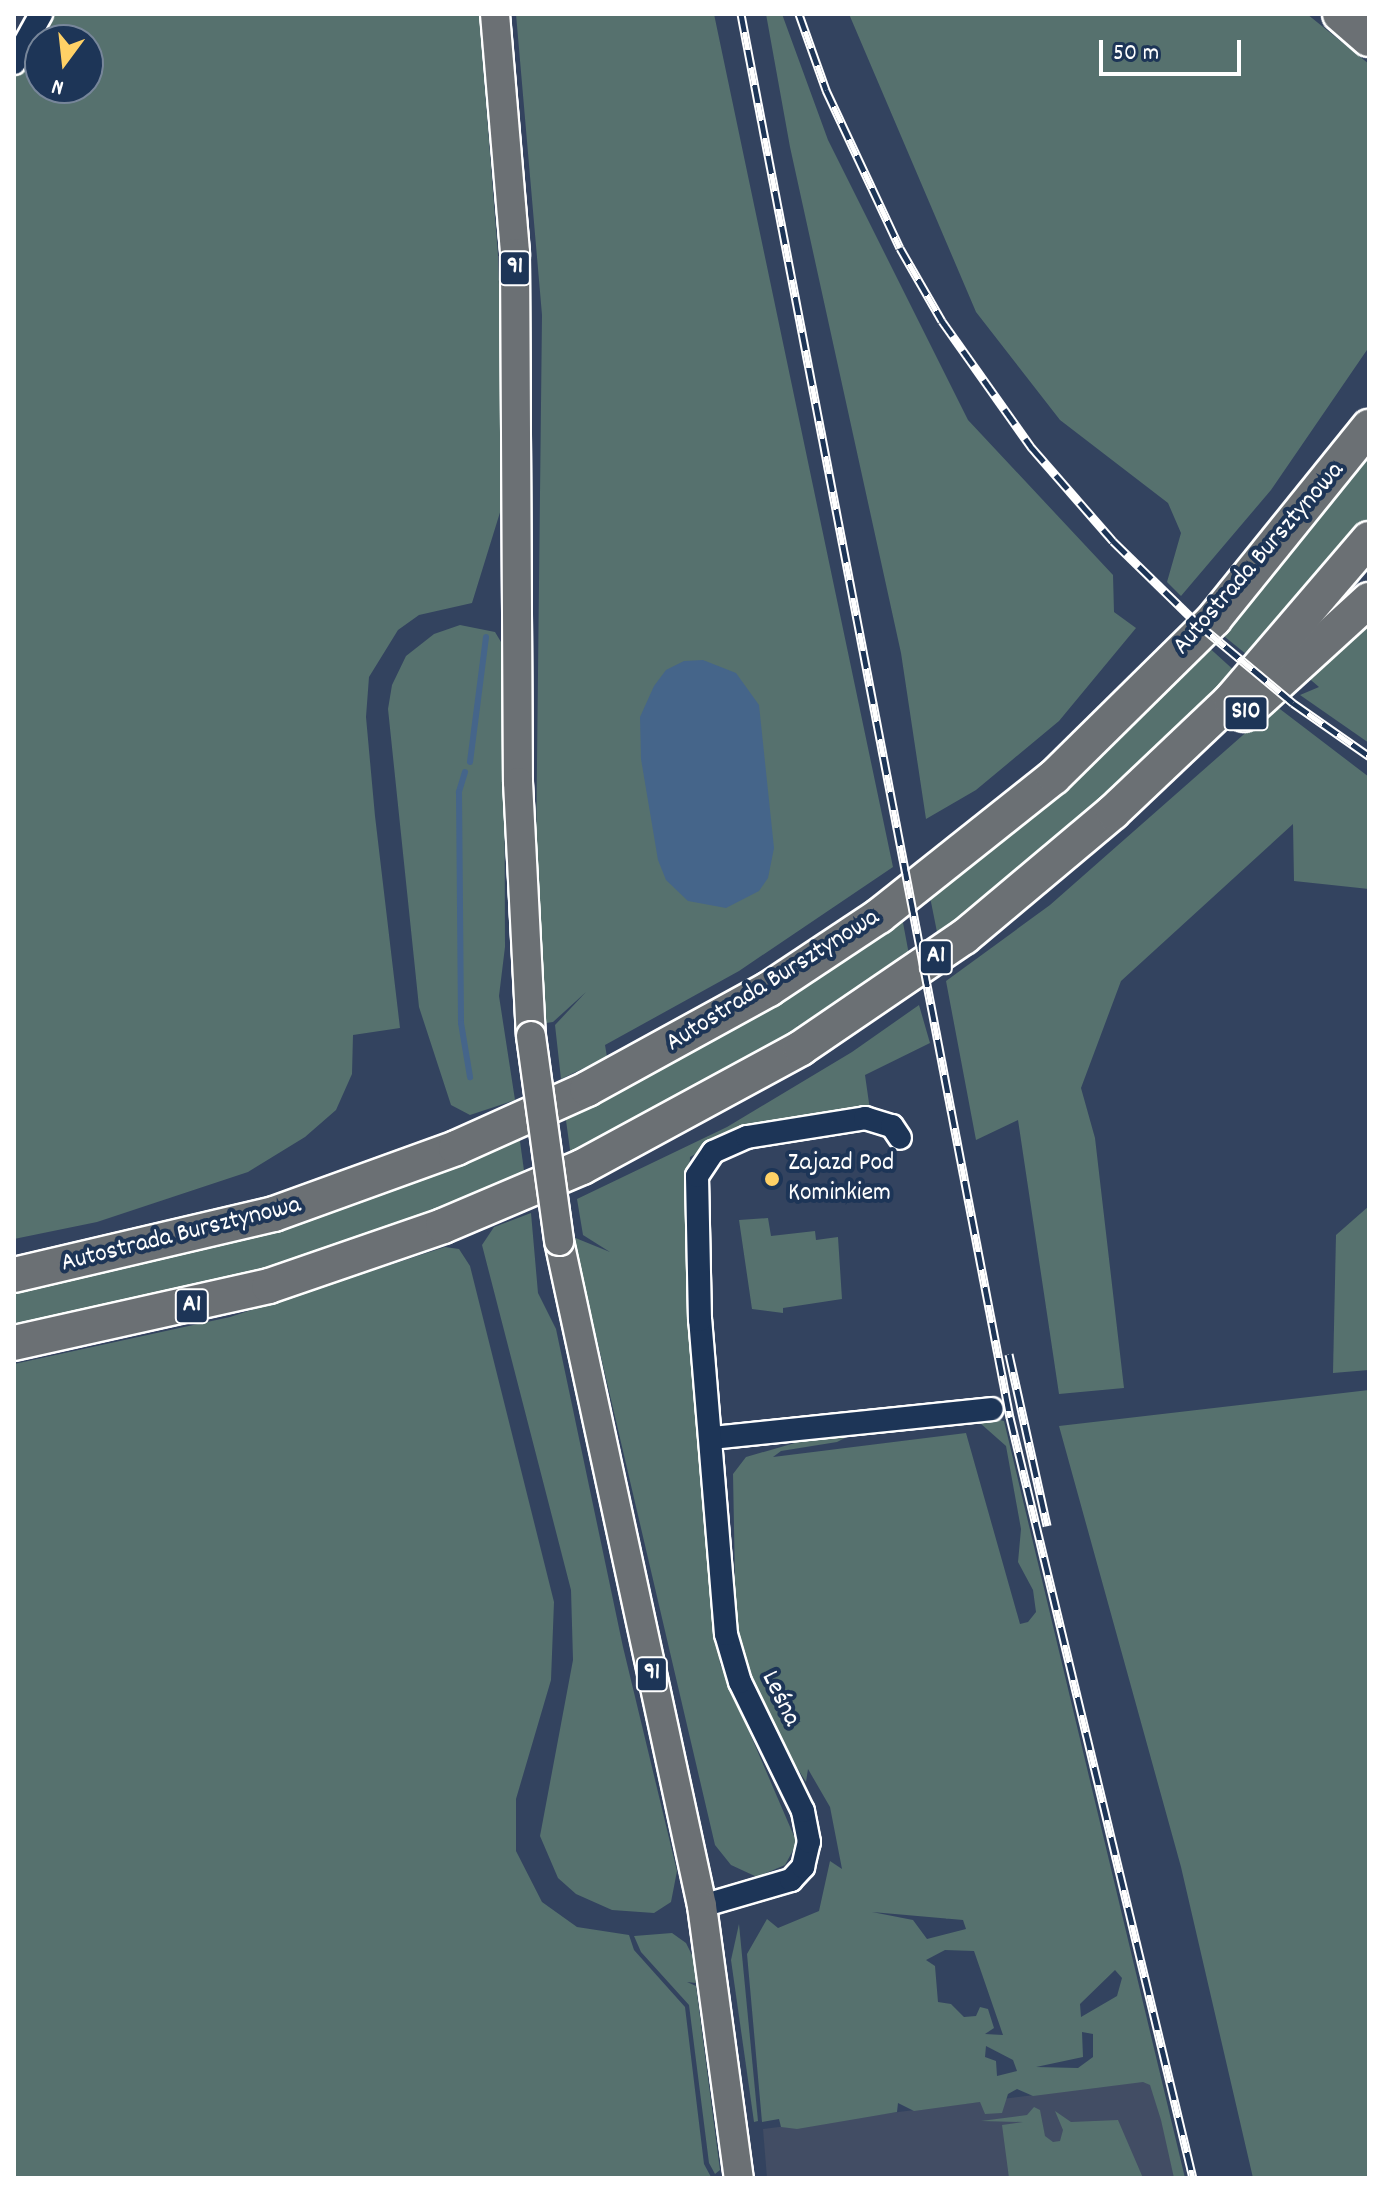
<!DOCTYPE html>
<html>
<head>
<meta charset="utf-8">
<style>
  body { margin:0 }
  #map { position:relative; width:1383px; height:2192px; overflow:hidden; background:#33435f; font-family:Dekko,sans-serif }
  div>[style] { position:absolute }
  .built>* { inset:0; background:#424d64 }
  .green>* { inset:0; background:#56716e }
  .water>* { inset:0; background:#45658a }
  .stream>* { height:6px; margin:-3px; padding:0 3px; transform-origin:3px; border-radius:3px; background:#45658a }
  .roads { filter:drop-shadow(2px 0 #fff) drop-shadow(-2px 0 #fff) drop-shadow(0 2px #fff) drop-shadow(0 -2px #fff) }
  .minor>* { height:22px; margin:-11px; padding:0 11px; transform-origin:11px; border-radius:11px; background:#1d3557 }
  .major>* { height:28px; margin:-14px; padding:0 14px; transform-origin:14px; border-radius:14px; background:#6b7074 }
  .highway>* { height:34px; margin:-17px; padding:0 17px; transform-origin:17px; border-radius:17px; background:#6b7074 }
  .rail>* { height:9px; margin-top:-4.5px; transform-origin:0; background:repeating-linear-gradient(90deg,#1d3557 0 18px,#fff 0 36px); box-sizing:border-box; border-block:2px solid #fff }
  .bridges { filter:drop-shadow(2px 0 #fff) drop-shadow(-2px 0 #fff) drop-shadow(0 2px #fff) drop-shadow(0 -2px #fff) }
  .major-bridge>* { height:28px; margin:-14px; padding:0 14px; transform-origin:14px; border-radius:14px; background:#6b7074 }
  .dots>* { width:22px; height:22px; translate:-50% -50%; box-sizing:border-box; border:4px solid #1d3557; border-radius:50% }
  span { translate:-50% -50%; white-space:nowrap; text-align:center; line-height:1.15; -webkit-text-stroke:8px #1d3557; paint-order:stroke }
  .shield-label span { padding:2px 6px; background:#1d3557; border:2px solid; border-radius:6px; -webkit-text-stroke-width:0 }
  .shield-label { font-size:24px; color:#fff; font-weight:700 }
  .street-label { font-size:26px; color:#fff }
  .poi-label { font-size:26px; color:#fff }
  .left { translate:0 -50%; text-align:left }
  .frame { position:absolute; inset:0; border:16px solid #fff; pointer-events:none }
  .north { position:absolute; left:24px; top:24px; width:80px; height:80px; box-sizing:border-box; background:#1d3557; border:2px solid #77869a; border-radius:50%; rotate:195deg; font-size:22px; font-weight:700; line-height:32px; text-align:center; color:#fff }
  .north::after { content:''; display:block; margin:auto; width:28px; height:36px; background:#ffd166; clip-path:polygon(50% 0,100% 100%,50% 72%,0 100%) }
  .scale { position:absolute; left:1099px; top:40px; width:142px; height:36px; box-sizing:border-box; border:4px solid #fff; border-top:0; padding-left:10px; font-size:24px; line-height:28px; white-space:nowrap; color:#fff; -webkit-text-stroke:6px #1d3557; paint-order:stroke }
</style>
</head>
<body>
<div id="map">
  <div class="built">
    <div style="clip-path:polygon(1153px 2080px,1179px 2178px,767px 2178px,763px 2129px)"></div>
  </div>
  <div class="green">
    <div style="clip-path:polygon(evenodd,48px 14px,479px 14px,498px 255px,506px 493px,472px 603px,419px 615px,398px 630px,369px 677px,366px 717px,375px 816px,400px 1028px,353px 1035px,352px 1074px,336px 1110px,305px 1137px,248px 1172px,97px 1222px,14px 1239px,14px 76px,48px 14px,40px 40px,88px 40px,88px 88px,40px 88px,40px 40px)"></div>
    <div style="clip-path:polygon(516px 14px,714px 14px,893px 867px,739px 971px,605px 1045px,607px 1057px,561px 1079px,555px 1025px,586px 992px,553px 1022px,546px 1023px,536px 852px,542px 315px)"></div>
    <div style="clip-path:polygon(766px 14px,782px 14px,828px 140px,968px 420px,1113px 575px,1114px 612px,1136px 628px,1059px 721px,976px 790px,926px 819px,901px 653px,790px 147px)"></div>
    <div style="clip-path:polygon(849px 14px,1307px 14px,1369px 64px,1369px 347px,1271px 490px,1181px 596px,1167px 582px,1181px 533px,1168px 503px,1060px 420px,976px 312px)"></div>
    <div style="clip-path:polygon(1369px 448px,1369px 519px,1251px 658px,1220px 633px)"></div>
    <div style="clip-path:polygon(1369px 616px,1369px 743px,1300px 695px,1319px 687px,1305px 675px)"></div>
    <div style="clip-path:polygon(460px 625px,495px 632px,504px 647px,505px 947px,499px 996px,515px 1100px,470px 1115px,451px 1105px,419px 1007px,388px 709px,392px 685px,406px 656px,434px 634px)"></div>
    <div style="clip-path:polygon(1205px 644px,1237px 673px,1176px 737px,939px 942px,929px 892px)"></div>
    <div style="clip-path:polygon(1276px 706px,1369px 777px,1369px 889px,1294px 881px,1293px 824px,1121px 981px,1081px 1088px,1095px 1138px,1124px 1388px,1059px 1394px,1018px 1120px,976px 1140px,946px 981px,1050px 905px)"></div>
    <div style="clip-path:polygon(901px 912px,910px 960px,801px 1031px,797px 1024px,800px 1032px,740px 1068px,736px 1061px,738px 1069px,682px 1100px,677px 1093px,681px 1101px,643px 1120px,639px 1113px,642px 1120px,571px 1157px,565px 1113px)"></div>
    <div style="clip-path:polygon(919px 1005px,930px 1043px,865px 1075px,872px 1124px,729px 1136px,690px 1157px,685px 1246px,720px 1664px,797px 1843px,785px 1865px,757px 1877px,731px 1865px,715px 1845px,573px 1237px,610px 1252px,583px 1235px,577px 1199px,727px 1127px,852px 1052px)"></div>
    <div style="clip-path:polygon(519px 1134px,525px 1178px,328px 1253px,120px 1310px,14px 1330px,14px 1288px)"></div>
    <div style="clip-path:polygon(1369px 1206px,1369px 1370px,1333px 1373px,1336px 1235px)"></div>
    <div style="clip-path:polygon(531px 1213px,538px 1293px,556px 1329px,623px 1647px,677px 1871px,671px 1902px,654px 1913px,612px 1910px,576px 1894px,558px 1878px,540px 1836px,573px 1660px,571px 1590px,482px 1245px,494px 1227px)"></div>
    <div style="clip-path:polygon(768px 1218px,771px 1236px,815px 1231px,816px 1240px,838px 1237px,842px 1299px,783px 1308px,783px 1313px,752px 1309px,739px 1220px)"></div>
    <div style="clip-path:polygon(445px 1247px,459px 1249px,470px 1266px,554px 1602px,551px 1680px,516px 1799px,516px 1851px,542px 1902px,577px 1927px,629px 1935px,634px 1950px,685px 2007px,704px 2164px,711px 2177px,14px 2178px,14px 1364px,230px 1317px)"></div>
    <div style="clip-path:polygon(1369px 1390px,1369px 2178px,1253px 2178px,1181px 1867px,1059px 1426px)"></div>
    <div style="clip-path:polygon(evenodd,979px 1415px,1004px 1421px,1185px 2178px,1174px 2178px,1161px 2120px,1150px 2085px,1143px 2082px,1033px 2096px,1017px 2089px,1008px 2094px,1002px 2113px,985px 2114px,980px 2102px,914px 2111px,898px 2103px,897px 2112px,797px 2129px,781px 2127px,779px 2119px,762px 2122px,747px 1954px,767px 1919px,778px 1928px,819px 1911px,830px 1861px,842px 1869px,830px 1807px,808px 1769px,806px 1782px,777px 1736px,755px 1694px,736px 1635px,733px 1474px,746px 1457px,812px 1438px,857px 1432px,837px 1442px,781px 1451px,773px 1457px,966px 1433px,1020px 1624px,1028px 1622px,1036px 1612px,1033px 1590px,1018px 1562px,1021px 1529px,1006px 1446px,980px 1423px,979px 1415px,872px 1912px,963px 1920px,966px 1929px,927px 1939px,913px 1920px,872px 1912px,979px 1415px,945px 1950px,974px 1951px,1003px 2035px,985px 2034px,994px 2028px,988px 2009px,980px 2007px,976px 2016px,964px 2017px,951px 2004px,938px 2002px,935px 1966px,926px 1960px,945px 1950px,979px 1415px,1115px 1970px,1122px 1978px,1117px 1996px,1081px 2017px,1080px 2004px,1115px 1970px,979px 1415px,1082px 2032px,1093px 2034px,1093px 2057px,1078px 2068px,1036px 2067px,1083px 2057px,1082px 2032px,979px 1415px,986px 2046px,1013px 2060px,1017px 2071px,997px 2076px,996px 2061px,985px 2057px,986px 2046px)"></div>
    <div style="clip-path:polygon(739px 1924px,758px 2121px,754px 2122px,731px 1960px)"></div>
    <div style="clip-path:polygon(672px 1933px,686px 1943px,693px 1957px,696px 1983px,687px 1982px,696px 1986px,720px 2170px,715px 2174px,709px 2163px,689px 2005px,641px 1952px,634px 1936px)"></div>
    <div style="clip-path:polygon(1034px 2107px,1040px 2110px,1045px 2136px,1053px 2142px,1060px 2141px,1063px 2130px,1055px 2111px,1071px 2122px,1118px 2120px,1143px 2178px,1009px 2178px,1002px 2125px,1023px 2122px,981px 2121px,1027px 2115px)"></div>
  </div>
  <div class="water">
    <div style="clip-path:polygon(703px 660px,736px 673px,759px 705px,774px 848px,768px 878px,759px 891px,726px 908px,688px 901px,666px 880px,658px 860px,641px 759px,640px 717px,654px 686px,666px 670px,684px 661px)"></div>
  </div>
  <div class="stream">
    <div style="left:470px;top:762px;width:126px;rotate:-82.7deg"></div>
    <div style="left:465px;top:772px;width:21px;rotate:107deg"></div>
    <div style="left:459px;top:792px;width:231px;rotate:89.5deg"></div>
    <div style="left:461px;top:1023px;width:55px;rotate:80.5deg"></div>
  </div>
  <div class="roads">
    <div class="minor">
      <div style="left:14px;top:63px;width:56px;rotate:-61.1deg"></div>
      <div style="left:712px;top:1438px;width:281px;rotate:-5.9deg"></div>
      <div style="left:702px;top:1906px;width:93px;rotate:-16.3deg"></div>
      <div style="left:791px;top:1880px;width:18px;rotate:-47deg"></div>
      <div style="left:803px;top:1867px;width:26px;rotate:-77deg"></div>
      <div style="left:809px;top:1842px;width:32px;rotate:-101deg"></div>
      <div style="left:803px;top:1811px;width:144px;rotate:-116deg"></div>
      <div style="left:740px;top:1682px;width:50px;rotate:-106.3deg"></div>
      <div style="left:726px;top:1634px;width:315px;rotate:-94.7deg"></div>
      <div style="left:700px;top:1320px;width:144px;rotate:-91.2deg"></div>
      <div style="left:697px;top:1176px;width:29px;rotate:-56deg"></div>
      <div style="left:713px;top:1152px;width:37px;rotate:-24deg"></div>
      <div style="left:747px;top:1137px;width:120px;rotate:-9.1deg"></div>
      <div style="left:865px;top:1118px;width:28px;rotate:17deg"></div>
      <div style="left:892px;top:1126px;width:14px;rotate:56deg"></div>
    </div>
    <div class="major">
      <div style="left:495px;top:14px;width:240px;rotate:85.2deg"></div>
      <div style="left:515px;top:253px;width:529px;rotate:89.68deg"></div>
      <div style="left:518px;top:782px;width:254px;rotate:87.1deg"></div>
      <div style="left:559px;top:1241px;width:680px;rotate:77.86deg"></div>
      <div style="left:702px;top:1906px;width:275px;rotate:82.3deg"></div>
    </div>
    <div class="highway">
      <div style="left:1340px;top:14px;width:38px;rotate:41deg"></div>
      <div style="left:1244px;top:714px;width:169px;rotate:-42.4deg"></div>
      <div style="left:14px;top:1275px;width:267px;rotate:-13.2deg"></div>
      <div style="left:274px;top:1214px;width:194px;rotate:-19.9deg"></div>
      <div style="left:456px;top:1148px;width:144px;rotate:-24.2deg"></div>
      <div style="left:587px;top:1089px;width:208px;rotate:-28.8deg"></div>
      <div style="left:769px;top:989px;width:132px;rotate:-33.6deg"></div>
      <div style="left:879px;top:916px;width:223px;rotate:-38.5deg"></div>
      <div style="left:1054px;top:777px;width:225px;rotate:-44.6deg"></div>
      <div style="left:1214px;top:619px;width:247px;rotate:-51.1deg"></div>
      <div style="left:14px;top:1343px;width:261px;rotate:-12.6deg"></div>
      <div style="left:269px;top:1286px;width:184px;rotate:-19deg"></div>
      <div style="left:443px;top:1226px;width:151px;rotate:-23deg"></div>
      <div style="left:582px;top:1167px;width:249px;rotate:-28.5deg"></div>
      <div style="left:801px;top:1048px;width:197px;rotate:-34.3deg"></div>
      <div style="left:964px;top:937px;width:194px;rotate:-40deg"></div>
      <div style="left:1113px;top:812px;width:163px;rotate:-43.5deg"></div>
      <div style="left:1231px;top:700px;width:212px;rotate:-49.4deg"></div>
    </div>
  </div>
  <div class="rail">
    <div style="left:741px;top:14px;width:1429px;rotate:79.15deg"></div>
    <div style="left:1010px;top:1417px;width:783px;rotate:76.48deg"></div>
    <div style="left:799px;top:14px;width:81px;rotate:70.4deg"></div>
    <div style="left:826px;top:90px;width:174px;rotate:64.9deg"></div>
    <div style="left:900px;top:248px;width:84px;rotate:60.1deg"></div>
    <div style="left:942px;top:321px;width:156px;rotate:54.7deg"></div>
    <div style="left:1032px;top:448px;width:123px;rotate:48.9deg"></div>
    <div style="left:1113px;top:541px;width:117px;rotate:44.3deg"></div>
    <div style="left:1197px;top:623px;width:125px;rotate:39.8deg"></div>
    <div style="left:1293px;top:703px;width:93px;rotate:34.9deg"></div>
    <div style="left:1009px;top:1354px;width:176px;rotate:77.5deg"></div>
  </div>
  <div class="bridges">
    <div class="major-bridge">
      <div style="left:531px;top:1036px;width:207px;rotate:82.2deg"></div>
    </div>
  </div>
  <div class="dots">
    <div style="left:772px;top:1179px;background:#ffd166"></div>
  </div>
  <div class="shield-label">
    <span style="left:515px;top:268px">91</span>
    <span style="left:1246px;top:713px">S10</span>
    <span style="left:936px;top:957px">A1</span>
    <span style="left:192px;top:1306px">A1</span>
    <span style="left:652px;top:1674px">91</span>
  </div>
  <div class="street-label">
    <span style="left:1259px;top:559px;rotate:-49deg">Autostrada Bursztynowa</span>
    <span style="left:773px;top:981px;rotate:-32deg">Autostrada Bursztynowa</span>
    <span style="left:181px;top:1235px;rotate:-14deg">Autostrada Bursztynowa</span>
    <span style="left:780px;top:1699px;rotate:64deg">Leśna</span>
  </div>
  <div class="poi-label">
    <span class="left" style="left:788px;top:1179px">Zajazd Pod<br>Kominkiem</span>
  </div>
  <div class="frame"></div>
  <div class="north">N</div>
  <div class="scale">50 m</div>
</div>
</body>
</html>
